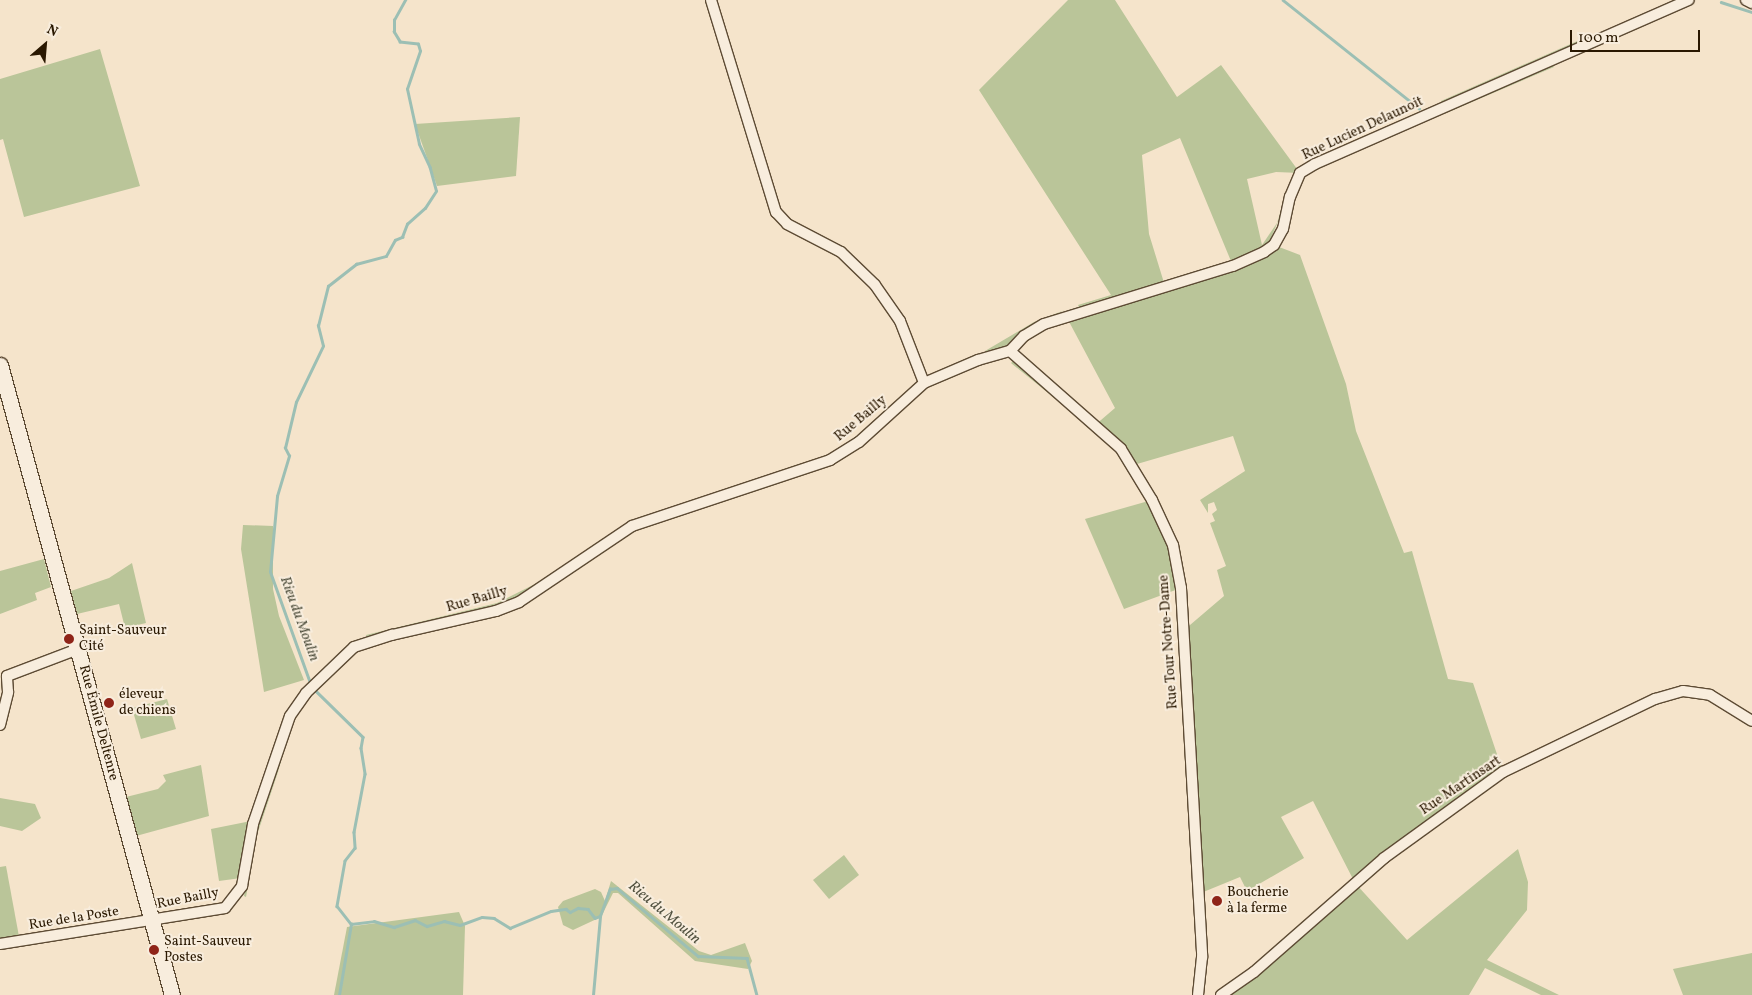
<!DOCTYPE html>
<html>
<head>
<meta charset="utf-8">
<style>
  body { margin:0 }
  #map { position:relative; width:1752px; height:995px; overflow:hidden; background:#f5e4cb; font-family:Vollkorn,serif }
  div>[style] { position:absolute }
  .green>* { inset:0; background:#bac599 }
  .stream>* { height:2.5px; margin:-1.25px; padding:0 1.25px; transform-origin:1.25px; border-radius:1.25px; background:#9cbfb4 }
  .roads { filter:drop-shadow(1px 0 #5d4b34) drop-shadow(-1px 0 #5d4b34) drop-shadow(0 1px #5d4b34) drop-shadow(0 -1px #5d4b34) }
  .street>* { height:10px; margin:-5px; padding:0 5px; transform-origin:5px; border-radius:5px; background:#f8eddd }
  .secondary>* { height:15px; margin:-7.5px; padding:0 7.5px; transform-origin:7.5px; border-radius:7.5px; background:#f8eddd }
  .dots>* { width:14px; height:14px; translate:-50% -50%; box-sizing:border-box; border:2px solid #f8eddd; border-radius:50% }
  span { translate:-50% -50%; white-space:nowrap; text-align:center; line-height:1.15; -webkit-text-stroke:4px #f8eddd; paint-order:stroke }
  .street-label { font-size:14px; color:#2a1801 }
  .poi-label { font-size:14px; color:#2a1801 }
  .left { translate:0 -50%; text-align:left }
  .water-label { font-size:15px; color:#525240; font-style:italic }
  .north { position:absolute; left:20px; top:20px; width:50px; height:50px; -webkit-text-stroke:4px #f8eddd; paint-order:stroke; rotate:27deg; font-size:14px; font-weight:700; line-height:20px; text-align:center; color:#2a1801 }
  .north::after { content:''; display:block; margin:auto; width:18px; height:22px; background:#2a1801; clip-path:polygon(50% 0,100% 100%,50% 72%,0 100%) }
  .scale { position:absolute; left:1570px; top:30px; width:130px; height:22px; box-sizing:border-box; border:2px solid #2a1801; border-top:0; padding-left:6px; font-size:15px; line-height:18px; white-space:nowrap; color:#2a1801; -webkit-text-stroke:4px #f8eddd; paint-order:stroke }
</style>
</head>
<body>
<div id="map">
  <div class="green">
    <div style="clip-path:polygon(evenodd,1068px 0,1115px 0,1177px 97px,1221px 65px,1300px 173px,1276px 172px,1247px 179px,1262px 245px,1277px 223px,1282px 207px,1284px 207px,1269px 243px,1300px 255px,1346px 384px,1356px 431px,1404px 553px,1412px 551px,1448px 679px,1473px 683px,1503px 772px,1355px 883px,1407px 940px,1518px 849px,1528px 882px,1527px 910px,1487px 960px,1559px 995px,1541px 995px,1485px 968px,1469px 995px,1221px 995px,1355px 883px,1313px 801px,1281px 817px,1304px 858px,1247px 891px,1240px 877px,1196px 895px,1183px 631px,1224px 596px,1217px 570px,1226px 566px,1210px 523px,1215px 521px,1212px 514px,1217px 510px,1214px 502px,1208px 504px,1208px 513px,1200px 500px,1245px 471px,1233px 436px,1137px 464px,1154px 497px,1135px 465px,1094px 426px,1115px 408px,1066px 316px,1115px 300px,1113px 297px,1079px 307px,1078px 305px,1111px 295px,979px 90px,1068px 0,1180px 138px,1233px 266px,1165px 286px,1149px 234px,1142px 155px,1180px 138px)"></div>
    <div style="clip-path:polygon(1591px 35px,1592px 39px,1442px 104px,1441px 101px)"></div>
    <div style="clip-path:polygon(100px 49px,140px 186px,24px 217px,3px 139px,0 140px,0 79px)"></div>
    <div style="clip-path:polygon(1552px 63px,1554px 67px,1444px 114px,1443px 111px)"></div>
    <div style="clip-path:polygon(520px 117px,516px 176px,437px 186px,415px 124px)"></div>
    <div style="clip-path:polygon(1065px 310px,1036px 324px,1004px 347px,987px 354px,985px 351px,1034px 322px)"></div>
    <div style="clip-path:polygon(1013px 361px,1099px 434px,1011px 363px)"></div>
    <div style="clip-path:polygon(1152px 500px,1164px 524px,1181px 588px,1124px 609px,1085px 519px)"></div>
    <div style="clip-path:polygon(243px 525px,273px 526px,273px 589px,279px 616px,304px 680px,264px 692px,241px 549px)"></div>
    <div style="clip-path:polygon(604px 538px,556px 576px,520px 596px,459px 617px,367px 638px,366px 635px,497px 603px,555px 574px)"></div>
    <div style="clip-path:polygon(44px 559px,51px 587px,35px 593px,37px 600px,0 614px,0 571px)"></div>
    <div style="clip-path:polygon(132px 563px,146px 623px,125px 628px,119px 604px,77px 614px,71px 591px,109px 578px)"></div>
    <div style="clip-path:polygon(167px 699px,176px 729px,141px 739px,132px 708px)"></div>
    <div style="clip-path:polygon(290px 729px,278px 772px,257px 835px,246px 897px,244px 896px,254px 835px)"></div>
    <div style="clip-path:polygon(201px 765px,209px 816px,136px 836px,126px 797px,158px 789px,166px 781px,163px 775px)"></div>
    <div style="clip-path:polygon(0 798px,35px 804px,41px 818px,22px 831px,0 826px)"></div>
    <div style="clip-path:polygon(251px 821px,241px 878px,219px 881px,211px 829px)"></div>
    <div style="clip-path:polygon(844px 855px,859px 875px,829px 899px,813px 880px)"></div>
    <div style="clip-path:polygon(6px 866px,20px 942px,0 944px,0 867px)"></div>
    <div style="clip-path:polygon(611px 881px,699px 951px,711px 955px,745px 943px,752px 961px,748px 969px,695px 961px,618px 893px,613px 893px,601px 917px,573px 930px,563px 925px,558px 907px,563px 901px,595px 889px,601px 892px,605px 901px)"></div>
    <div style="clip-path:polygon(459px 912px,465px 926px,463px 995px,334px 995px,347px 927px)"></div>
    <div style="clip-path:polygon(1752px 953px,1752px 995px,1683px 995px,1673px 969px)"></div>
  </div>
  <div class="stream">
    <div style="left:1283px;top:0;width:174px;rotate:38.5deg"></div>
    <div style="left:1721px;top:2px;width:33px;rotate:18deg"></div>
    <div style="left:310px;top:683px;width:118px;rotate:-109.8deg"></div>
    <div style="left:270px;top:572px;width:76px;rotate:-84.7deg"></div>
    <div style="left:277px;top:496px;width:42px;rotate:-73.3deg"></div>
    <div style="left:289px;top:456px;width:9px;rotate:-117deg"></div>
    <div style="left:285px;top:448px;width:47px;rotate:-76.6deg"></div>
    <div style="left:296px;top:402px;width:62px;rotate:-64.3deg"></div>
    <div style="left:323px;top:346px;width:21px;rotate:-104deg"></div>
    <div style="left:318px;top:326px;width:41px;rotate:-76deg"></div>
    <div style="left:328px;top:286px;width:36px;rotate:-38deg"></div>
    <div style="left:356px;top:264px;width:31px;rotate:-15deg"></div>
    <div style="left:386px;top:256px;width:18px;rotate:-61deg"></div>
    <div style="left:395px;top:240px;width:8px;rotate:-23deg"></div>
    <div style="left:402px;top:237px;width:14px;rotate:-69deg"></div>
    <div style="left:407px;top:224px;width:24px;rotate:-42deg"></div>
    <div style="left:425px;top:208px;width:20px;rotate:-57deg"></div>
    <div style="left:436px;top:191px;width:24px;rotate:-105deg"></div>
    <div style="left:430px;top:168px;width:26px;rotate:-115deg"></div>
    <div style="left:419px;top:144px;width:56px;rotate:-102.3deg"></div>
    <div style="left:407px;top:89px;width:40px;rotate:-71.1deg"></div>
    <div style="left:420px;top:51px;width:7px;rotate:-106deg"></div>
    <div style="left:418px;top:44px;width:18px;rotate:-174deg"></div>
    <div style="left:400px;top:42px;width:12px;rotate:-121deg"></div>
    <div style="left:394px;top:32px;width:12px;rotate:-90deg"></div>
    <div style="left:394px;top:20px;width:23px;rotate:-61deg"></div>
    <div style="left:315px;top:690px;width:67px;rotate:44.4deg"></div>
    <div style="left:363px;top:737px;width:11px;rotate:100deg"></div>
    <div style="left:361px;top:748px;width:26px;rotate:81deg"></div>
    <div style="left:365px;top:774px;width:59px;rotate:100.7deg"></div>
    <div style="left:354px;top:832px;width:16px;rotate:86deg"></div>
    <div style="left:355px;top:848px;width:16px;rotate:128deg"></div>
    <div style="left:345px;top:861px;width:46px;rotate:100.1deg"></div>
    <div style="left:337px;top:906px;width:23px;rotate:52deg"></div>
    <div style="left:351px;top:924px;width:23px;rotate:-7deg"></div>
    <div style="left:374px;top:921px;width:21px;rotate:17deg"></div>
    <div style="left:394px;top:927px;width:22px;rotate:-18deg"></div>
    <div style="left:415px;top:920px;width:13px;rotate:27deg"></div>
    <div style="left:427px;top:926px;width:18px;rotate:-16deg"></div>
    <div style="left:444px;top:921px;width:16px;rotate:14deg"></div>
    <div style="left:460px;top:925px;width:23px;rotate:-20deg"></div>
    <div style="left:482px;top:917px;width:12px;rotate:5deg"></div>
    <div style="left:494px;top:918px;width:19px;rotate:32deg"></div>
    <div style="left:510px;top:928px;width:44px;rotate:-22.5deg"></div>
    <div style="left:551px;top:911px;width:15px;rotate:-8deg"></div>
    <div style="left:566px;top:909px;width:5px;rotate:37deg"></div>
    <div style="left:570px;top:912px;width:9px;rotate:-27deg"></div>
    <div style="left:578px;top:908px;width:10px;rotate:6deg"></div>
    <div style="left:588px;top:909px;width:11px;rotate:52deg"></div>
    <div style="left:595px;top:918px;width:5px;rotate:-22deg"></div>
    <div style="left:600px;top:916px;width:29px;rotate:-70deg"></div>
    <div style="left:610px;top:889px;width:7px;rotate:-8deg"></div>
    <div style="left:617px;top:888px;width:106px;rotate:40deg"></div>
    <div style="left:698px;top:956px;width:49px;rotate:2.3deg"></div>
    <div style="left:747px;top:958px;width:38px;rotate:75deg"></div>
    <div style="left:339px;top:995px;width:72px;rotate:-80.4deg"></div>
    <div style="left:593px;top:995px;width:79px;rotate:-84.9deg"></div>
  </div>
  <div class="roads">
    <div class="street">
      <div style="left:711px;top:0;width:222px;rotate:73deg"></div>
      <div style="left:776px;top:212px;width:16px;rotate:47deg"></div>
      <div style="left:787px;top:224px;width:61px;rotate:27.4deg"></div>
      <div style="left:841px;top:252px;width:47px;rotate:44.1deg"></div>
      <div style="left:875px;top:285px;width:44px;rotate:55.2deg"></div>
      <div style="left:900px;top:321px;width:66px;rotate:68.8deg"></div>
      <div style="left:1746px;top:0;width:7px;rotate:27deg"></div>
      <div style="left:1010px;top:351px;width:21px;rotate:-47deg"></div>
      <div style="left:1024px;top:336px;width:23px;rotate:-31deg"></div>
      <div style="left:1044px;top:324px;width:198px;rotate:-17.1deg"></div>
      <div style="left:1233px;top:266px;width:34px;rotate:-24deg"></div>
      <div style="left:1264px;top:252px;width:12px;rotate:-35deg"></div>
      <div style="left:1274px;top:245px;width:18px;rotate:-61deg"></div>
      <div style="left:1283px;top:229px;width:33px;rotate:-78deg"></div>
      <div style="left:1290px;top:197px;width:26px;rotate:-67deg"></div>
      <div style="left:1300px;top:173px;width:17px;rotate:-31deg"></div>
      <div style="left:1315px;top:164px;width:408px;rotate:-23.7deg"></div>
      <div style="left:1010px;top:351px;width:148px;rotate:41.4deg"></div>
      <div style="left:1121px;top:449px;width:60px;rotate:58.7deg"></div>
      <div style="left:1152px;top:500px;width:50px;rotate:65deg"></div>
      <div style="left:1173px;top:545px;width:44px;rotate:79.5deg"></div>
      <div style="left:1181px;top:588px;width:370px;rotate:86.7deg"></div>
      <div style="left:1202px;top:957px;width:38px;rotate:96deg"></div>
      <div style="left:0;top:725px;width:34px;rotate:-76deg"></div>
      <div style="left:8px;top:692px;width:16px;rotate:-94deg"></div>
      <div style="left:7px;top:676px;width:76px;rotate:-20.8deg"></div>
      <div style="left:0;top:944px;width:228px;rotate:-9.1deg"></div>
      <div style="left:225px;top:908px;width:28px;rotate:-52deg"></div>
      <div style="left:242px;top:886px;width:63px;rotate:-79.9deg"></div>
      <div style="left:253px;top:824px;width:114px;rotate:-71.1deg"></div>
      <div style="left:290px;top:716px;width:28px;rotate:-55deg"></div>
      <div style="left:306px;top:693px;width:66px;rotate:-43.8deg"></div>
      <div style="left:354px;top:647px;width:40px;rotate:-18deg"></div>
      <div style="left:392px;top:635px;width:107px;rotate:-13deg"></div>
      <div style="left:496px;top:611px;width:25px;rotate:-21deg"></div>
      <div style="left:519px;top:602px;width:136px;rotate:-33.9deg"></div>
      <div style="left:632px;top:526px;width:209px;rotate:-18.4deg"></div>
      <div style="left:830px;top:460px;width:34px;rotate:-32deg"></div>
      <div style="left:859px;top:442px;width:88px;rotate:-42.2deg"></div>
      <div style="left:924px;top:383px;width:59px;rotate:-23.1deg"></div>
      <div style="left:978px;top:360px;width:33px;rotate:-16deg"></div>
      <div style="left:1221px;top:995px;width:40px;rotate:-34.9deg"></div>
      <div style="left:1254px;top:972px;width:173px;rotate:-41.2deg"></div>
      <div style="left:1384px;top:858px;width:147px;rotate:-35.9deg"></div>
      <div style="left:1503px;top:772px;width:169px;rotate:-25.7deg"></div>
      <div style="left:1655px;top:699px;width:29px;rotate:-16deg"></div>
      <div style="left:1683px;top:691px;width:27px;rotate:8deg"></div>
      <div style="left:1710px;top:695px;width:49px;rotate:31.8deg"></div>
    </div>
    <div class="secondary">
      <div style="left:0;top:365px;width:653px;rotate:74.73deg"></div>
    </div>
  </div>
  <div class="dots">
    <div style="left:69px;top:639px;background:#8f2418"></div>
    <div style="left:109px;top:703px;background:#8f2418"></div>
    <div style="left:1217px;top:901px;background:#8f2418"></div>
    <div style="left:154px;top:950px;background:#8f2418"></div>
  </div>
  <div class="street-label">
    <span style="left:1363px;top:129px;rotate:-25deg">Rue Lucien Delaunoit</span>
    <span style="left:861px;top:419px;rotate:-40deg">Rue Bailly</span>
    <span style="left:477px;top:600px;rotate:-16deg">Rue Bailly</span>
    <span style="left:1169px;top:642px;rotate:-94deg">Rue Tour Notre-Dame</span>
    <span style="left:98px;top:723px;rotate:75deg">Rue Émile Deltenre</span>
    <span style="left:1461px;top:786px;rotate:-34deg">Rue Martinsart</span>
    <span style="left:188px;top:899px;rotate:-11deg">Rue Bailly</span>
    <span style="left:74px;top:919px;rotate:-9deg">Rue de la Poste</span>
  </div>
  <div class="poi-label">
    <span class="left" style="left:79px;top:639px">Saint-Sauveur<br>Cité</span>
    <span class="left" style="left:119px;top:703px">éleveur<br>de chiens</span>
    <span class="left" style="left:1227px;top:901px">Boucherie<br>à la ferme</span>
    <span class="left" style="left:164px;top:950px">Saint-Sauveur<br>Postes</span>
  </div>
  <div class="water-label">
    <span style="left:299px;top:619px;rotate:70deg">Rieu du Moulin</span>
    <span style="left:664px;top:913px;rotate:40deg">Rieu du Moulin</span>
  </div>
  <div class="north">N</div>
  <div class="scale">100 m</div>
</div>
</body>
</html>
